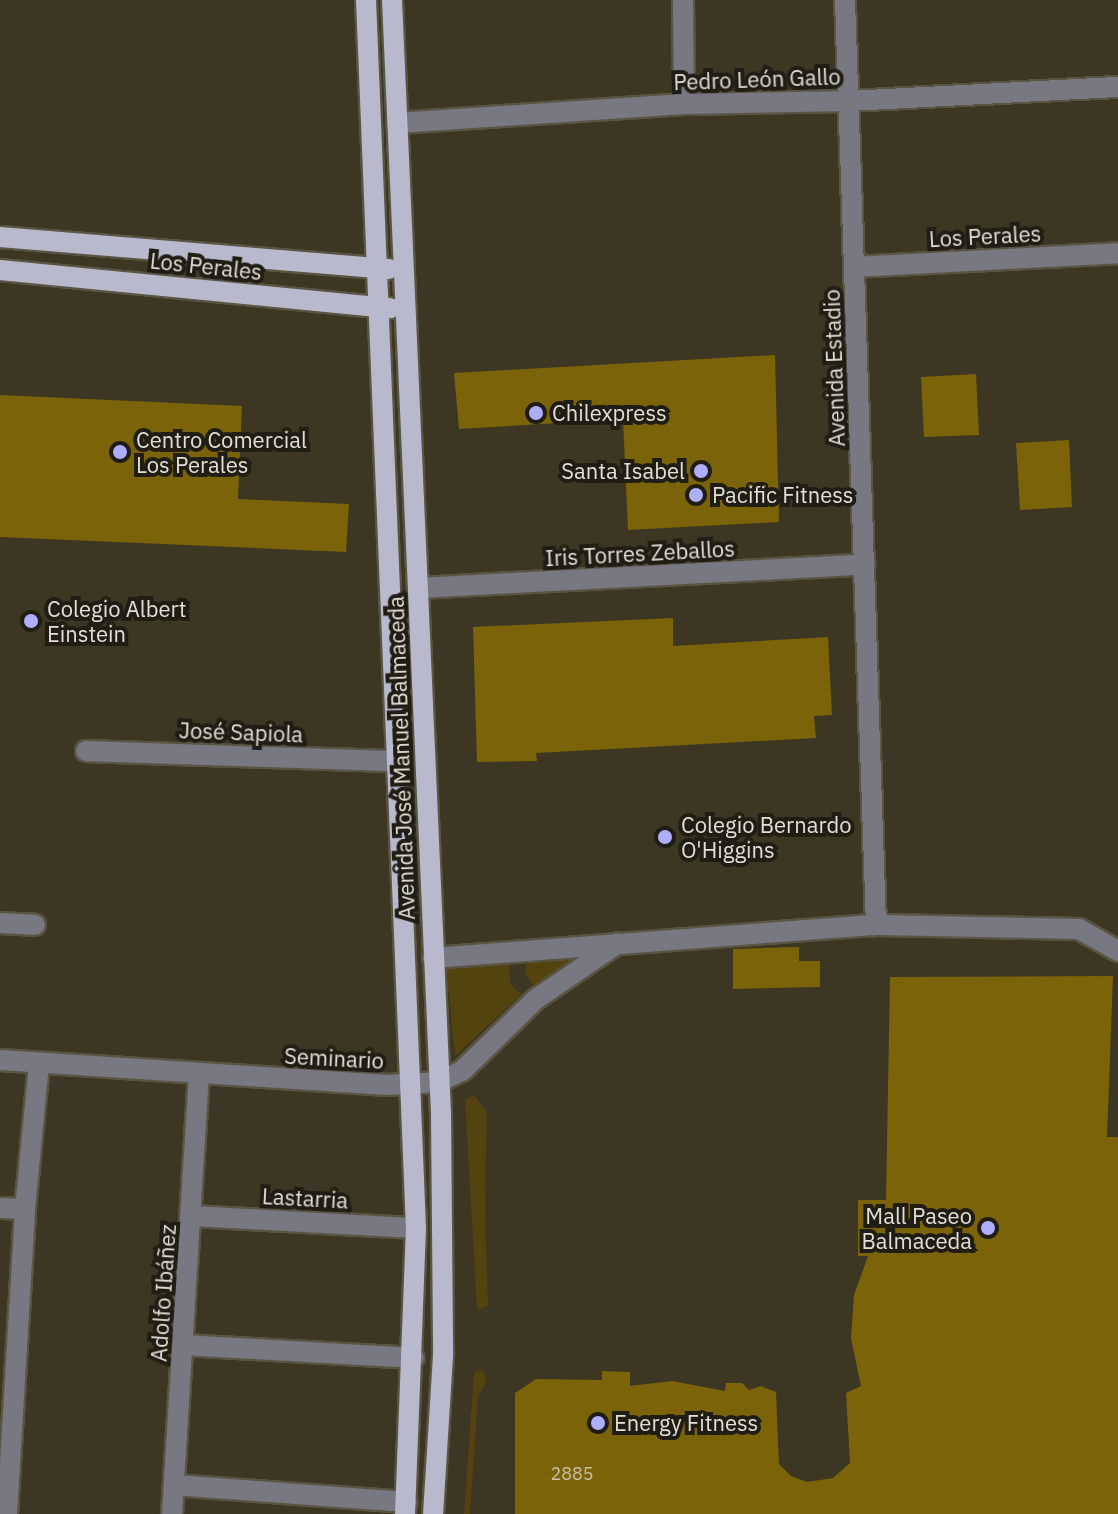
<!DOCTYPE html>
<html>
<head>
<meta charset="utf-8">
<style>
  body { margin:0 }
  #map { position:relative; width:1118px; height:1514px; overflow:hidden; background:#3c3623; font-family:"IBM Plex Sans",sans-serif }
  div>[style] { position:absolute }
  .green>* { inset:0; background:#53430f }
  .building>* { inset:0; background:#7b630a }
  .roads { filter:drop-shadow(2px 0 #5a5443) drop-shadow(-2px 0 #5a5443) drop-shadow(0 2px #5a5443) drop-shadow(0 -2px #5a5443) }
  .minor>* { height:20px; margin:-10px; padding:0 10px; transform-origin:10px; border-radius:10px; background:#787882 }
  .major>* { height:20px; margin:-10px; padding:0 10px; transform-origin:10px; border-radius:10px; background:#b8b9cd }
  .dots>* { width:22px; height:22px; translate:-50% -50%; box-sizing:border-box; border:4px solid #201d15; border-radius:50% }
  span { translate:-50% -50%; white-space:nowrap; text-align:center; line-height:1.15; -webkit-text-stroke:8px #201d15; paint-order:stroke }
  .number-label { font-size:18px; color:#c9c0a2 }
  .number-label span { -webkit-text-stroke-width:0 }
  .street-label { font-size:22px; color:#e3dfd4 }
  .poi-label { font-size:22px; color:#e3dfd4 }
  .left { translate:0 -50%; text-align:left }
  .right { translate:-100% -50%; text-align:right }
</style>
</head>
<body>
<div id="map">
  <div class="green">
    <div style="clip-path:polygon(592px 949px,533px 985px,525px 974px,527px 959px)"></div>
    <div style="clip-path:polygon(508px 957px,511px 986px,522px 994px,455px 1056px,446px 965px)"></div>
    <div style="clip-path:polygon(474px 1095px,487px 1113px,485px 1204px,488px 1306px,477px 1310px,465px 1100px)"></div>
    <div style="clip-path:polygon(482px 1370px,487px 1381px,478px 1396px,470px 1514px,464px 1514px,474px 1372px)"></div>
  </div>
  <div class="building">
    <div style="clip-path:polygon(775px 355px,779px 522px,628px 530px,623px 419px,459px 429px,454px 373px)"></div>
    <div style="clip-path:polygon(976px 374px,979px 435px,924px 437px,921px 377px)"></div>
    <div style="clip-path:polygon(0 395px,242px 406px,238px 499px,349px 504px,346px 552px,0 537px)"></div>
    <div style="clip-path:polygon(1069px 440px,1072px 507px,1020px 510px,1016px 443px)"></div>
    <div style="clip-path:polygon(673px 618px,673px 646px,828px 637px,832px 715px,814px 716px,816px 738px,536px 753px,537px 761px,477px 762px,473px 627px)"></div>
    <div style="clip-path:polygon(799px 947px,799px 961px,820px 961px,820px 987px,733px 989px,733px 949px)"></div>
    <div style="clip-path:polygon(1113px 976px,1107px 1137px,1118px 1137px,1118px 1514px,515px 1514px,515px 1393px,536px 1379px,602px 1380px,602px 1371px,630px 1372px,630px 1386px,672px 1381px,725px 1391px,726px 1383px,742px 1383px,749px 1390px,761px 1386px,776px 1392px,779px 1464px,791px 1476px,807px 1482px,833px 1478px,850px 1463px,846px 1393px,861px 1386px,851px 1338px,854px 1295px,868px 1256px,858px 1256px,858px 1200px,886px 1200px,890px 977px)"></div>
  </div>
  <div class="roads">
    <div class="minor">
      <div style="left:683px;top:0;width:104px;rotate:89.4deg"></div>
      <div style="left:845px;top:0;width:926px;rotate:88.08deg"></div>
      <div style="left:397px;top:123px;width:288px;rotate:-3.8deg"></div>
      <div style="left:684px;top:104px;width:165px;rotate:-1deg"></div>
      <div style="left:849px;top:101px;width:269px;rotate:-3deg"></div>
      <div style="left:854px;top:267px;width:264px;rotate:-3deg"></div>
      <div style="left:418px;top:588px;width:447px;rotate:-3deg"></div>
      <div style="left:86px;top:751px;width:309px;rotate:1.9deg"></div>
      <div style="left:0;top:923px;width:35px;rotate:3deg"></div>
      <div style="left:433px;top:958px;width:444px;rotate:-4.3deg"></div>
      <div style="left:876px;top:925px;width:203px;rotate:1.1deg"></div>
      <div style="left:1079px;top:929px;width:45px;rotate:29.4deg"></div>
      <div style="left:0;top:1060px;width:389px;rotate:3.7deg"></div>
      <div style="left:388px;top:1085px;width:51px;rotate:-3.4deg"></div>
      <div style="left:439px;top:1082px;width:25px;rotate:-26deg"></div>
      <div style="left:462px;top:1071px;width:103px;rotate:-44.2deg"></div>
      <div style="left:536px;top:999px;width:99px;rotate:-34.3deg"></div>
      <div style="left:0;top:1208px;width:25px;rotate:2deg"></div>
      <div style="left:192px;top:1216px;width:224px;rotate:3.1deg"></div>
      <div style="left:184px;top:1345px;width:230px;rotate:3.2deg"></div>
      <div style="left:174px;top:1485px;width:233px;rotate:4.2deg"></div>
      <div style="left:7px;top:1514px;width:306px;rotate:-86.6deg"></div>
      <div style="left:25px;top:1209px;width:146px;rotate:-84.5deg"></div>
      <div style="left:172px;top:1514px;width:440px;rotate:-86.5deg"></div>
    </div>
    <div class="major">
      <div style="left:366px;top:0;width:1229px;rotate:87.67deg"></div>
      <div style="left:416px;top:1228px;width:286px;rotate:92.2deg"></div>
      <div style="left:392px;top:0;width:1113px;rotate:87.48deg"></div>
      <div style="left:441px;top:1112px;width:244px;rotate:89.5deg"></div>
      <div style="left:443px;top:1356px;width:158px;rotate:93.6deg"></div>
      <div style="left:0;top:237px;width:390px;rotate:4.7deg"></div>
      <div style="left:0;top:270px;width:392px;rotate:5.6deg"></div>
    </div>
  </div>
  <div class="dots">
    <div style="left:536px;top:413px;background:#aeaefb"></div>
    <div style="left:120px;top:452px;background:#aeaefb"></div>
    <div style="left:701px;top:471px;background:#aeaefb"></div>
    <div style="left:696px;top:495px;background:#aeaefb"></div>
    <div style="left:31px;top:621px;background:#aeaefb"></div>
    <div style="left:665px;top:837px;background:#aeaefb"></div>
    <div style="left:988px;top:1228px;background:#aeaefb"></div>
    <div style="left:598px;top:1423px;background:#aeaefb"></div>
  </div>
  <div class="number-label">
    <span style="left:572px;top:1474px">2885</span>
  </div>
  <div class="street-label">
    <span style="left:757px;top:79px;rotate:-2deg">Pedro León Gallo</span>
    <span style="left:985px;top:236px;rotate:-3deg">Los Perales</span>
    <span style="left:206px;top:266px;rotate:6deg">Los Perales</span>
    <span style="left:834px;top:368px;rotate:-92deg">Avenida Estadio</span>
    <span style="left:640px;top:553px;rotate:-3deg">Iris Torres Zeballos</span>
    <span style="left:241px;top:732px;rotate:2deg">José Sapiola</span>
    <span style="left:401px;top:758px;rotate:-92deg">Avenida José Manuel Balmaceda</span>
    <span style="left:334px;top:1058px;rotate:3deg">Seminario</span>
    <span style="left:305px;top:1198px;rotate:3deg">Lastarria</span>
    <span style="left:163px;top:1293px;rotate:-86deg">Adolfo Ibáñez</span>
  </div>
  <div class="poi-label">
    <span class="left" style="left:552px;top:413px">Chilexpress</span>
    <span class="left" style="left:136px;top:452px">Centro Comercial<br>Los Perales</span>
    <span class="right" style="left:685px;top:471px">Santa Isabel</span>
    <span class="left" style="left:712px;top:495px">Pacific Fitness</span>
    <span class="left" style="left:47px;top:621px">Colegio Albert<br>Einstein</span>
    <span class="left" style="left:681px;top:837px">Colegio Bernardo<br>O'Higgins</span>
    <span class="right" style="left:972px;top:1228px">Mall Paseo<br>Balmaceda</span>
    <span class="left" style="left:614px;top:1423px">Energy Fitness</span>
  </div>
</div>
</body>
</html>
